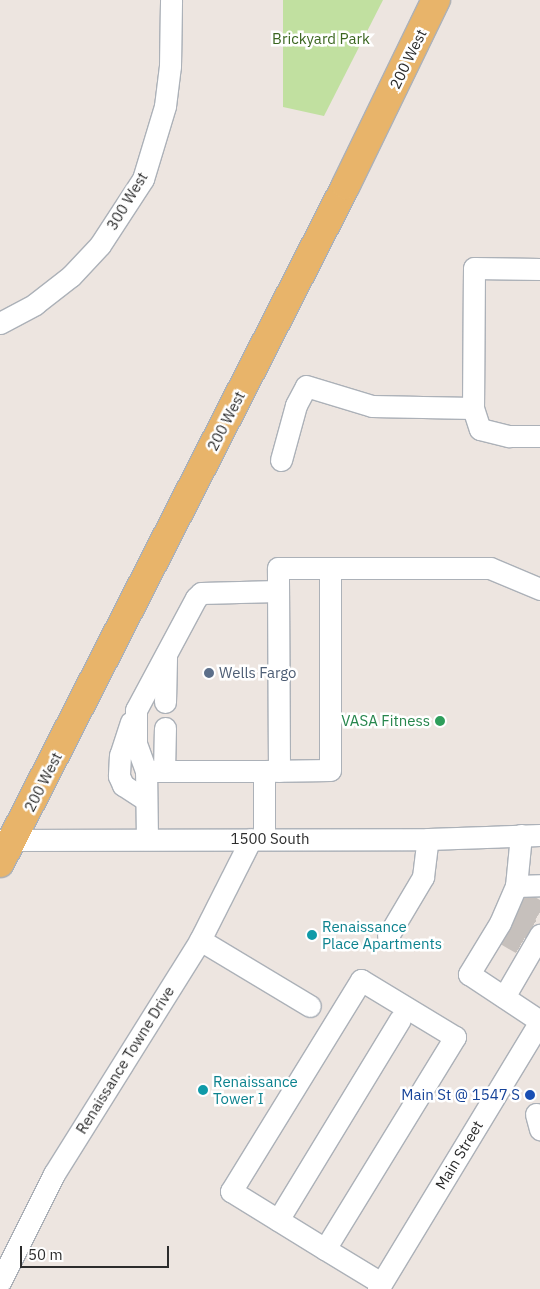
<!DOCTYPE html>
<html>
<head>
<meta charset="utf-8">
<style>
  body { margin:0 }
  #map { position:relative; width:540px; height:1289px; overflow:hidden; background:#ede5e0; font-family:"IBM Plex Sans",sans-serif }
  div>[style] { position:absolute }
  .green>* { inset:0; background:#c1e0a0 }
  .minor-tunnel>* { height:21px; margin-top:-10.5px; transform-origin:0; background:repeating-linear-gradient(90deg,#c6c0bc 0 21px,transparent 0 32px) }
  .roads { filter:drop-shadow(1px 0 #acb1b8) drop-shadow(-1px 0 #acb1b8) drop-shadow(0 1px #acb1b8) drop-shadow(0 -1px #acb1b8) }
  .minor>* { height:21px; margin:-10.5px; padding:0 10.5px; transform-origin:10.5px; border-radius:10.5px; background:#fff }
  .major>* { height:28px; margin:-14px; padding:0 14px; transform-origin:14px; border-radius:14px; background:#e8b46a }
  .dots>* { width:14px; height:14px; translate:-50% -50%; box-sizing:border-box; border:2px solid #fff; border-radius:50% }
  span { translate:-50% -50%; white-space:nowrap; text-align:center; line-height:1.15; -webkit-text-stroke:5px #fff; paint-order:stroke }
  .park-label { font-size:15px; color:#3b6620 }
  .street-label { font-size:15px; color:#2c2c2c }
  .service-label { font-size:15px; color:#4e5e75 }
  .left { translate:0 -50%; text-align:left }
  .leisure-label { font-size:15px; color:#27864d }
  .right { translate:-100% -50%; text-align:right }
  .culture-label { font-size:15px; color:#0d838f }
  .transit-label { font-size:15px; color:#164399 }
  .scale { position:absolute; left:20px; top:1246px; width:149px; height:22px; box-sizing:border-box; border:2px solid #2c2c2c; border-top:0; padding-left:6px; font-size:15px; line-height:18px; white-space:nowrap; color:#2c2c2c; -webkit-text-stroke:4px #fff; paint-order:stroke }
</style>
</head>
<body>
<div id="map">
  <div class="green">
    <div style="clip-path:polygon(283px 0,383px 0,324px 116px,283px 107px)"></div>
  </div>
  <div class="minor-tunnel">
    <div style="left:522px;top:901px;width:21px;rotate:31deg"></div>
    <div style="left:513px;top:918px;width:23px;rotate:31deg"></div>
    <div style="left:503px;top:933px;width:24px;rotate:30deg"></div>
  </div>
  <div class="roads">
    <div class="minor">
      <div style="left:540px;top:269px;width:66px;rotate:-179.1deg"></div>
      <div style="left:474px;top:268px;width:140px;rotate:90.4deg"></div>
      <div style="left:473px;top:408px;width:22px;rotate:72deg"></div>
      <div style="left:480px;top:429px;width:30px;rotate:14deg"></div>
      <div style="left:509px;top:436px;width:31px"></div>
      <div style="left:0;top:323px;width:40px;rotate:-28deg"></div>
      <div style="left:35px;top:304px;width:46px;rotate:-37.9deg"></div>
      <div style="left:71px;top:276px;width:42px;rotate:-46.9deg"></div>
      <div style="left:100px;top:245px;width:79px;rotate:-56.9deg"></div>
      <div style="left:143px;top:179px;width:76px;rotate:-73.2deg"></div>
      <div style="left:165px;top:106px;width:40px;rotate:-82.9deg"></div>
      <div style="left:170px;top:66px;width:66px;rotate:-89.1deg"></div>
      <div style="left:281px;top:460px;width:57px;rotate:-74.7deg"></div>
      <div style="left:296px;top:405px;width:21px;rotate:-62deg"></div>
      <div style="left:306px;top:386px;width:69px;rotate:16.9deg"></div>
      <div style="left:372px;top:406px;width:101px;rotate:1.1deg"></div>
      <div style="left:165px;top:702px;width:45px;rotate:-88.7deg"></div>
      <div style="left:131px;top:722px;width:35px;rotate:108deg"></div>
      <div style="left:120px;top:755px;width:21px;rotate:93deg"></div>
      <div style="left:119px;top:776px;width:10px;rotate:66deg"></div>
      <div style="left:123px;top:785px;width:27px;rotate:33deg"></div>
      <div style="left:146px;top:771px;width:118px"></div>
      <div style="left:164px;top:771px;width:43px;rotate:-88.7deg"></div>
      <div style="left:279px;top:771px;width:203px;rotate:-90.3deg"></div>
      <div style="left:278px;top:568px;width:52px"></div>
      <div style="left:521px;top:835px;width:51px;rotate:95.6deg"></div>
      <div style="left:516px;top:886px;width:40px;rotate:113.4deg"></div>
      <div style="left:500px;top:923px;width:60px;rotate:121.3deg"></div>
      <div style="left:469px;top:974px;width:85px;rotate:33.5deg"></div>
      <div style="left:147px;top:839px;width:68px;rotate:-90.8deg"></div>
      <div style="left:146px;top:771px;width:30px;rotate:-110deg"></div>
      <div style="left:136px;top:743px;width:33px;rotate:-90deg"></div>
      <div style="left:136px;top:710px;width:127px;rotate:-61.8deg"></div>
      <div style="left:196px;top:598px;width:7px;rotate:-45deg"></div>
      <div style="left:201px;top:593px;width:77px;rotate:-1.5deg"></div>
      <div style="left:264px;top:839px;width:68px;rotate:-90deg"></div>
      <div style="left:264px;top:771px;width:66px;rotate:-0.9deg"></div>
      <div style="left:330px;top:770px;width:202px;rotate:-90deg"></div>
      <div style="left:330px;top:568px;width:160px"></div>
      <div style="left:490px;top:568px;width:54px;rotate:22.8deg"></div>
      <div style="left:0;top:840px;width:428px;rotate:-0.1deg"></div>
      <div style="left:428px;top:839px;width:112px;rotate:-2deg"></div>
      <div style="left:516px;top:886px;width:24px;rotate:-2deg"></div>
      <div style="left:388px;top:936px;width:69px;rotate:-59.3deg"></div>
      <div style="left:423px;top:877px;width:38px;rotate:-83deg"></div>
      <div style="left:200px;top:940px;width:128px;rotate:31deg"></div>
      <div style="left:504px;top:997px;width:72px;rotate:-59.9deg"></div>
      <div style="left:536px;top:1114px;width:16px;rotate:75deg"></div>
      <div style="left:278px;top:1220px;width:235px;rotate:-58.7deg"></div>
      <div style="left:325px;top:1249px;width:249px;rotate:-58.5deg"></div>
      <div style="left:455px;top:1037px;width:110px;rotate:-148.8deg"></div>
      <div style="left:361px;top:980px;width:248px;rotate:121.6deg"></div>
      <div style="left:231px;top:1191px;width:110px;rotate:31.7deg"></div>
      <div style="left:325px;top:1249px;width:66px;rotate:31.3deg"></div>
      <div style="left:0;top:1282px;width:121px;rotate:-63.4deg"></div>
      <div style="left:54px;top:1174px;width:276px;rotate:-58deg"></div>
      <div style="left:200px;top:940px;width:113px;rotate:-63.2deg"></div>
      <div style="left:378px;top:1289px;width:313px;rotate:-58.8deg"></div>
    </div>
    <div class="major">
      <div style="left:0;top:863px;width:761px;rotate:-62.96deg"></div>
      <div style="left:346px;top:185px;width:206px;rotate:-64.1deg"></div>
    </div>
  </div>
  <div class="dots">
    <div style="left:209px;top:673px;background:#5c6f8a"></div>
    <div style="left:440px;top:721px;background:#2e9e5b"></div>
    <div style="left:312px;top:935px;background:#0f9aa8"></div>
    <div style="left:203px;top:1090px;background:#0f9aa8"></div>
    <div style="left:530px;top:1095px;background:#1a4fb4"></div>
  </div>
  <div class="park-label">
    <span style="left:321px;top:39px">Brickyard Park</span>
  </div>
  <div class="street-label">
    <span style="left:408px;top:59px;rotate:-64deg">200 West</span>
    <span style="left:127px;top:201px;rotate:-59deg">300 West</span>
    <span style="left:226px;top:421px;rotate:-63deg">200 West</span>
    <span style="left:43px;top:782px;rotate:-63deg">200 West</span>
    <span style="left:270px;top:839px">1500 South</span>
    <span style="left:125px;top:1060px;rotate:-58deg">Renaissance Towne Drive</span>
    <span style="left:459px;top:1155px;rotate:-59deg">Main Street</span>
  </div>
  <div class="service-label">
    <span class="left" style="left:219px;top:673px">Wells Fargo</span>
  </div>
  <div class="leisure-label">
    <span class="right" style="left:430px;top:721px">VASA Fitness</span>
  </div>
  <div class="culture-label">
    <span class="left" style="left:322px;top:935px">Renaissance<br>Place Apartments</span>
    <span class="left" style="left:213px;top:1090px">Renaissance<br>Tower I</span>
  </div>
  <div class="transit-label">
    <span class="right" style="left:520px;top:1095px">Main St @ 1547 S</span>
  </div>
  <div class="scale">50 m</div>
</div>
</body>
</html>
